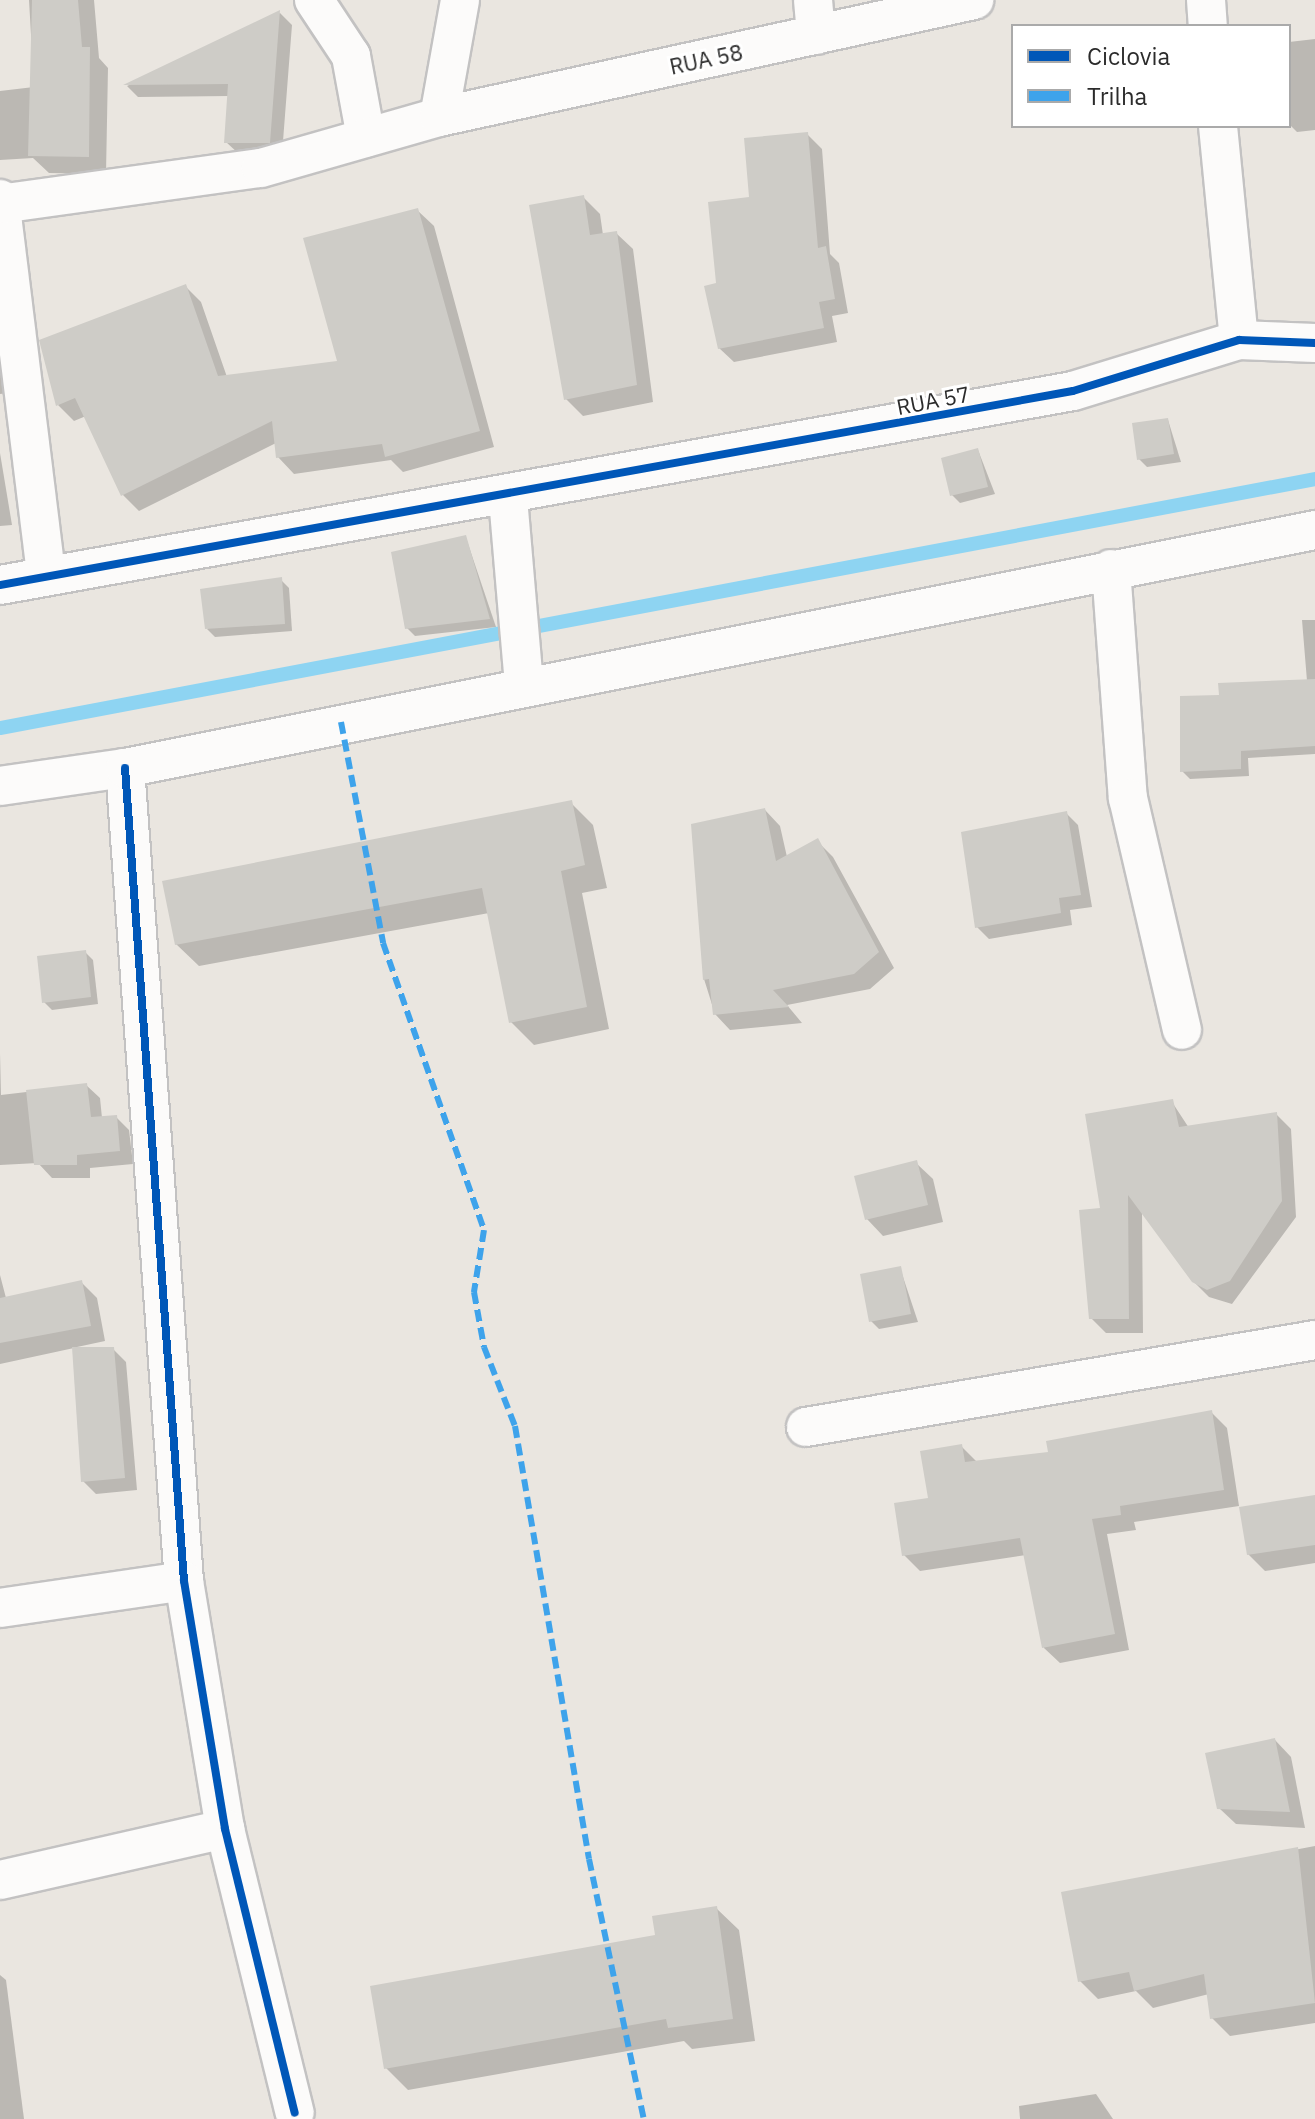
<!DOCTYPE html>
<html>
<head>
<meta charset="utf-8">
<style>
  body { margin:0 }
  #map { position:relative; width:1315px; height:2119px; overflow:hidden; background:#eae6e0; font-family:"IBM Plex Sans",sans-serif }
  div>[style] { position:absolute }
  .shadow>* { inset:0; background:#0003 }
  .stream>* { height:14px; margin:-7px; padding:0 7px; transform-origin:7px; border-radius:7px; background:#8ed4f2 }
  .building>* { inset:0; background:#ceccc7 }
  .roads { filter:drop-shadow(2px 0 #c3c2c2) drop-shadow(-2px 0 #c3c2c2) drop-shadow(0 2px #c3c2c2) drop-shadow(0 -2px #c3c2c2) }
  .minor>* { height:38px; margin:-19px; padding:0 19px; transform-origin:19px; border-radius:19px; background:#fcfbfa }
  .quiet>* { height:6px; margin-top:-3px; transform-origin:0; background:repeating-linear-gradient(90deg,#3ea3eb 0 12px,transparent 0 18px) }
  .cycleway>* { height:8px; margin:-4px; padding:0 4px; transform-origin:4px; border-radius:4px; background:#0057b8 }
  span { translate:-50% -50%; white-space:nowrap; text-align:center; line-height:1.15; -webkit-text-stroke:6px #fff; paint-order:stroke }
  .street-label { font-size:22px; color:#2b2b2b }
  .legend { position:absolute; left:1011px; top:24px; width:280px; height:104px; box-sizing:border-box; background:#fff; border:2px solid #aaa; margin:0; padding:10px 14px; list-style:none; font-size:24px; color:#2b2b2b }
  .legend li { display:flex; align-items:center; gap:16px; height:40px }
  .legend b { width:40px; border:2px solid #aaa }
</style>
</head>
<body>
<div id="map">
  <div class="shadow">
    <div style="clip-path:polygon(29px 0,94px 0,99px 58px,108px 68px,106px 174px,49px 173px,33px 158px,0 160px,0 91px,34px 87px)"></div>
    <div style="clip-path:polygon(280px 13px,292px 25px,282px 154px,239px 154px,226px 142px,230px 96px,138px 97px,127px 86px)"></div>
    <div style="clip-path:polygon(1315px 39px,1315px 130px,1297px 132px,1289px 124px,1289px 42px)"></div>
    <div style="clip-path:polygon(807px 134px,822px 149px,830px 254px,839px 263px,848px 313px,832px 316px,837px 342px,734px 362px,719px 348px,718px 284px)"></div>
    <div style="clip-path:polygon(583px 197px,600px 214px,603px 235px,616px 233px,633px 249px,653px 402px,583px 416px,566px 399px)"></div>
    <div style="clip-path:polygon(417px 210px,434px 226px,494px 447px,403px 472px,391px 460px,294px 474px,278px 457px,276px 443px,139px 511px,123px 495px,86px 416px,74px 421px,58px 405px,185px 286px,201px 302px,227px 377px,340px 363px)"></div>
    <div style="clip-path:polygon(0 364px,8px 393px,0 394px)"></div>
    <div style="clip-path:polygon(1168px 420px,1181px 462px,1147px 467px,1139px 459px)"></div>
    <div style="clip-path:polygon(978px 450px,995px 494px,960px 503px,952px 495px)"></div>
    <div style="clip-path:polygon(0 453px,12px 525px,0 526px)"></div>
    <div style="clip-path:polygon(466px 538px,496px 627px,415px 636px,407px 628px)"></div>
    <div style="clip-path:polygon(281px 580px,289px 588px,292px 631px,215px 637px,207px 629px)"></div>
    <div style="clip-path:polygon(1302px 620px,1315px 620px,1315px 754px,1248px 758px,1249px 776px,1190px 779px,1182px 771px,1221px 697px,1307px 681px)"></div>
    <div style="clip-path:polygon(571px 803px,593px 825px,607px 888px,582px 893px,609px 1029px,534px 1045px,511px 1022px,489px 913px,199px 966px,176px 944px)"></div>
    <div style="clip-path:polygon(765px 810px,780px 826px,787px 857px,817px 841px,833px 857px,894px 968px,870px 989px,787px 1005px,802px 1023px,730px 1030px,715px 1014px,704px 979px)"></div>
    <div style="clip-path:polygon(1066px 813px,1078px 825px,1092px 907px,1070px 910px,1072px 925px,989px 939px,977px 927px)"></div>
    <div style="clip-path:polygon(85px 952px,93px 960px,98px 1004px,52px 1010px,44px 1002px)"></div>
    <div style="clip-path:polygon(0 1053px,1px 1095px,86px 1085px,100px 1098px,102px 1118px,116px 1117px,129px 1130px,133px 1164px,90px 1168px,90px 1178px,52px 1178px,38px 1163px,0 1165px)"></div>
    <div style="clip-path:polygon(1172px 1102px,1189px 1128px,1276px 1114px,1291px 1129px,1296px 1217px,1232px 1304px,1209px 1297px,1193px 1281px,1142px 1212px,1143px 1333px,1106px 1333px,1091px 1318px,1102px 1210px)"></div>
    <div style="clip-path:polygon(916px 1163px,933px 1179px,943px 1222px,883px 1236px,867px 1219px)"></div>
    <div style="clip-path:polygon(900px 1268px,918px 1322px,879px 1329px,871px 1321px)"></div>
    <div style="clip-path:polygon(0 1275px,6px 1298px,81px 1282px,97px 1298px,105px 1341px,77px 1347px,113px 1349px,126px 1362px,137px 1490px,96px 1494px,83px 1481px,74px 1348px,0 1364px)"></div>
    <div style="clip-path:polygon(1211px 1412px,1227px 1428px,1239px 1506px,1134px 1522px,1136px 1530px,1107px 1534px,1129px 1650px,1060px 1663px,1044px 1648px,1026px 1555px,920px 1571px,904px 1555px,961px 1446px,978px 1463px,1050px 1454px)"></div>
    <div style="clip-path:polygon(1315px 1497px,1315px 1563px,1265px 1571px,1248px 1554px)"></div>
    <div style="clip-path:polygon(1275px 1740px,1291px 1757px,1305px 1828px,1236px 1824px,1219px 1808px)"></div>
    <div style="clip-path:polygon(1315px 1846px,1315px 2023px,1230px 2036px,1212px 2018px,1209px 1994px,1153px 2008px,1136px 1991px,1098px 1999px,1080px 1981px,1064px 1893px)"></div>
    <div style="clip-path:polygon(716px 1908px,739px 1930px,755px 2041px,692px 2049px,684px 2041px,408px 2090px,386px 2068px)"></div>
    <div style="clip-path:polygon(0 1975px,6px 1980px,24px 2119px,0 2119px)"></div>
    <div style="clip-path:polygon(1096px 2094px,1113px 2119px,1020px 2119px,1019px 2106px)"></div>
  </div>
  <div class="stream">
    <div style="left:0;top:728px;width:1338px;rotate:-10.72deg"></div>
  </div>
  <div class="building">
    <div style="clip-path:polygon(32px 0,78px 0,82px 47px,90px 47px,89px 157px,28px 156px)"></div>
    <div style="clip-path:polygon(280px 10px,270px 143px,224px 143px,228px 84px,123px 85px)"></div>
    <div style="clip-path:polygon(808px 132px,818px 248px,826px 246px,835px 299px,819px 302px,824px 328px,718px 349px,704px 286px,716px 283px,708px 202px,749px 197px,744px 138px)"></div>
    <div style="clip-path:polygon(584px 195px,590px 235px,617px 231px,637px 385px,564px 400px,529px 205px)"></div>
    <div style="clip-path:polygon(418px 208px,480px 431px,385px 457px,382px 444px,276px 458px,272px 421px,121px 496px,75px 398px,56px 406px,39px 340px,186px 284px,218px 376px,337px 361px,303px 238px)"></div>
    <div style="clip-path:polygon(1168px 418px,1174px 454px,1137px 460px,1132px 423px)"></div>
    <div style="clip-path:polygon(978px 448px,988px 487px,950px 496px,941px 458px)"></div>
    <div style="clip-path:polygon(466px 535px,490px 619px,405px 629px,391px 552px)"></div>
    <div style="clip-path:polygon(282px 577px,285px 624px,205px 629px,200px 589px)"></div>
    <div style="clip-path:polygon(1315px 679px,1315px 746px,1241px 751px,1241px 769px,1180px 772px,1180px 696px,1219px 695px,1218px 683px)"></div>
    <div style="clip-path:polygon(572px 800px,585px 865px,561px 871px,587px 1007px,509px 1023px,482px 888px,175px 945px,162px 881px)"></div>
    <div style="clip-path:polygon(765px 808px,776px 861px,818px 838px,879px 952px,854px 974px,773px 990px,789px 1007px,713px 1015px,709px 979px,703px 980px,691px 824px)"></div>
    <div style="clip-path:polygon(1067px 811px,1081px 895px,1059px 898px,1061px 913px,975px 928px,961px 832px)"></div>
    <div style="clip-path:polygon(86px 950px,91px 997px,42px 1003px,37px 956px)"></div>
    <div style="clip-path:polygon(87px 1083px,91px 1117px,117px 1115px,120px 1151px,77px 1155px,77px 1165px,34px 1165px,26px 1090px)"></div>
    <div style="clip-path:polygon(1173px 1099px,1179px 1127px,1277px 1112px,1282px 1201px,1230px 1281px,1207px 1290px,1192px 1282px,1128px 1195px,1129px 1319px,1089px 1319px,1079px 1210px,1100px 1208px,1085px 1114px)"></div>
    <div style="clip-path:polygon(917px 1160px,928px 1205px,865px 1220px,854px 1176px)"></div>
    <div style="clip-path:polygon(901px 1266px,911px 1314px,869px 1322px,860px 1274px)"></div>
    <div style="clip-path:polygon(82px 1280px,91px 1326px,0 1343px,0 1298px)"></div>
    <div style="clip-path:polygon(72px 1347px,114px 1347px,125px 1478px,81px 1482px)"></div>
    <div style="clip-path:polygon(1212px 1410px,1224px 1490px,1120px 1506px,1121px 1515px,1092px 1519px,1115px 1634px,1042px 1648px,1020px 1538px,902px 1556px,894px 1503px,928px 1498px,920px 1451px,962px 1444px,965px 1462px,1048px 1452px,1046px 1441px)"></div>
    <div style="clip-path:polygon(1315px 1495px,1315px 1545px,1247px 1555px,1239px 1507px)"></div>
    <div style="clip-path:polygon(1275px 1738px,1290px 1812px,1217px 1809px,1205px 1753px)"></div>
    <div style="clip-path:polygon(1298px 1847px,1315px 2003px,1210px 2019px,1204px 1974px,1134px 1991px,1129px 1972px,1078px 1982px,1061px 1892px)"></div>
    <div style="clip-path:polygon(717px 1906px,733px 2019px,668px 2028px,666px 2019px,384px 2069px,370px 1986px,655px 1935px,652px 1916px)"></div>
  </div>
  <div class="roads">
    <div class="minor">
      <div style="left:314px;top:0;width:67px;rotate:56.5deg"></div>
      <div style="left:351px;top:56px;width:83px;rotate:79.6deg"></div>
      <div style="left:813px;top:0;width:35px;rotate:85deg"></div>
      <div style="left:1206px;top:0;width:26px;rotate:86deg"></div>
      <div style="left:439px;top:117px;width:119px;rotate:-79.8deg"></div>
      <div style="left:1218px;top:126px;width:215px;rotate:84.4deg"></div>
      <div style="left:0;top:199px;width:380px;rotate:83deg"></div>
      <div style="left:0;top:204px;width:263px;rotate:-7.9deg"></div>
      <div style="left:261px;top:168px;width:185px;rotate:-16deg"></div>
      <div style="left:439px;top:117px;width:548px;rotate:-12.34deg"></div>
      <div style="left:508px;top:498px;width:186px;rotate:85.1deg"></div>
      <div style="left:1111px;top:569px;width:230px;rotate:85.8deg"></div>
      <div style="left:1128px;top:798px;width:238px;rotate:76.9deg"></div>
      <div style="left:0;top:585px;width:1090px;rotate:-10.25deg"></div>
      <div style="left:1073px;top:391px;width:174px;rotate:-17.1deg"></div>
      <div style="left:1239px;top:340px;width:76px;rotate:2.3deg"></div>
      <div style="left:125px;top:768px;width:815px;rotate:85.85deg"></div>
      <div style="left:184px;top:1581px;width:251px;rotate:80.6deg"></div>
      <div style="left:225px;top:1829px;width:292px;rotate:76.2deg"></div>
      <div style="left:0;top:786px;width:126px;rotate:-8.2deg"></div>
      <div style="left:125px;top:768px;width:1214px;rotate:-11.31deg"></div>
      <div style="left:806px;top:1427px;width:516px;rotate:-9.7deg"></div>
      <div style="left:0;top:1608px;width:186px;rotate:-8.3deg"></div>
      <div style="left:0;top:1880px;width:231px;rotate:-12.8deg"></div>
    </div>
  </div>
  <div class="quiet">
    <div style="left:341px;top:722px;width:225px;rotate:79.2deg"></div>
    <div style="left:383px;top:943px;width:304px;rotate:70.6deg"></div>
    <div style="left:484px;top:1230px;width:63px;rotate:99.2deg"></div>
    <div style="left:474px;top:1292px;width:56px;rotate:79.7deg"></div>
    <div style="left:484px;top:1347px;width:85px;rotate:68.6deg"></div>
    <div style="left:515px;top:1426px;width:439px;rotate:80.3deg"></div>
    <div style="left:589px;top:1859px;width:266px;rotate:78.1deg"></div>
  </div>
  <div class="cycleway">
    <div style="left:0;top:585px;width:1090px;rotate:-10.25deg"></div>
    <div style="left:1073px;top:391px;width:174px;rotate:-17.1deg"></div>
    <div style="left:1239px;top:340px;width:76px;rotate:2.3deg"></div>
    <div style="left:125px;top:768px;width:815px;rotate:85.85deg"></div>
    <div style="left:184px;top:1581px;width:251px;rotate:80.6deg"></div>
    <div style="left:225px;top:1829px;width:292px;rotate:76.2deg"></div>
  </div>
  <div class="street-label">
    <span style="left:706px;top:59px;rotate:-12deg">RUA 58</span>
    <span style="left:933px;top:400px;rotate:-11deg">RUA 57</span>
  </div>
  <ul class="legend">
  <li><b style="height:10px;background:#0057b8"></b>Ciclovia</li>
  <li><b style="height:10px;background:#3ea3eb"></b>Trilha</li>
  </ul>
</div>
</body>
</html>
